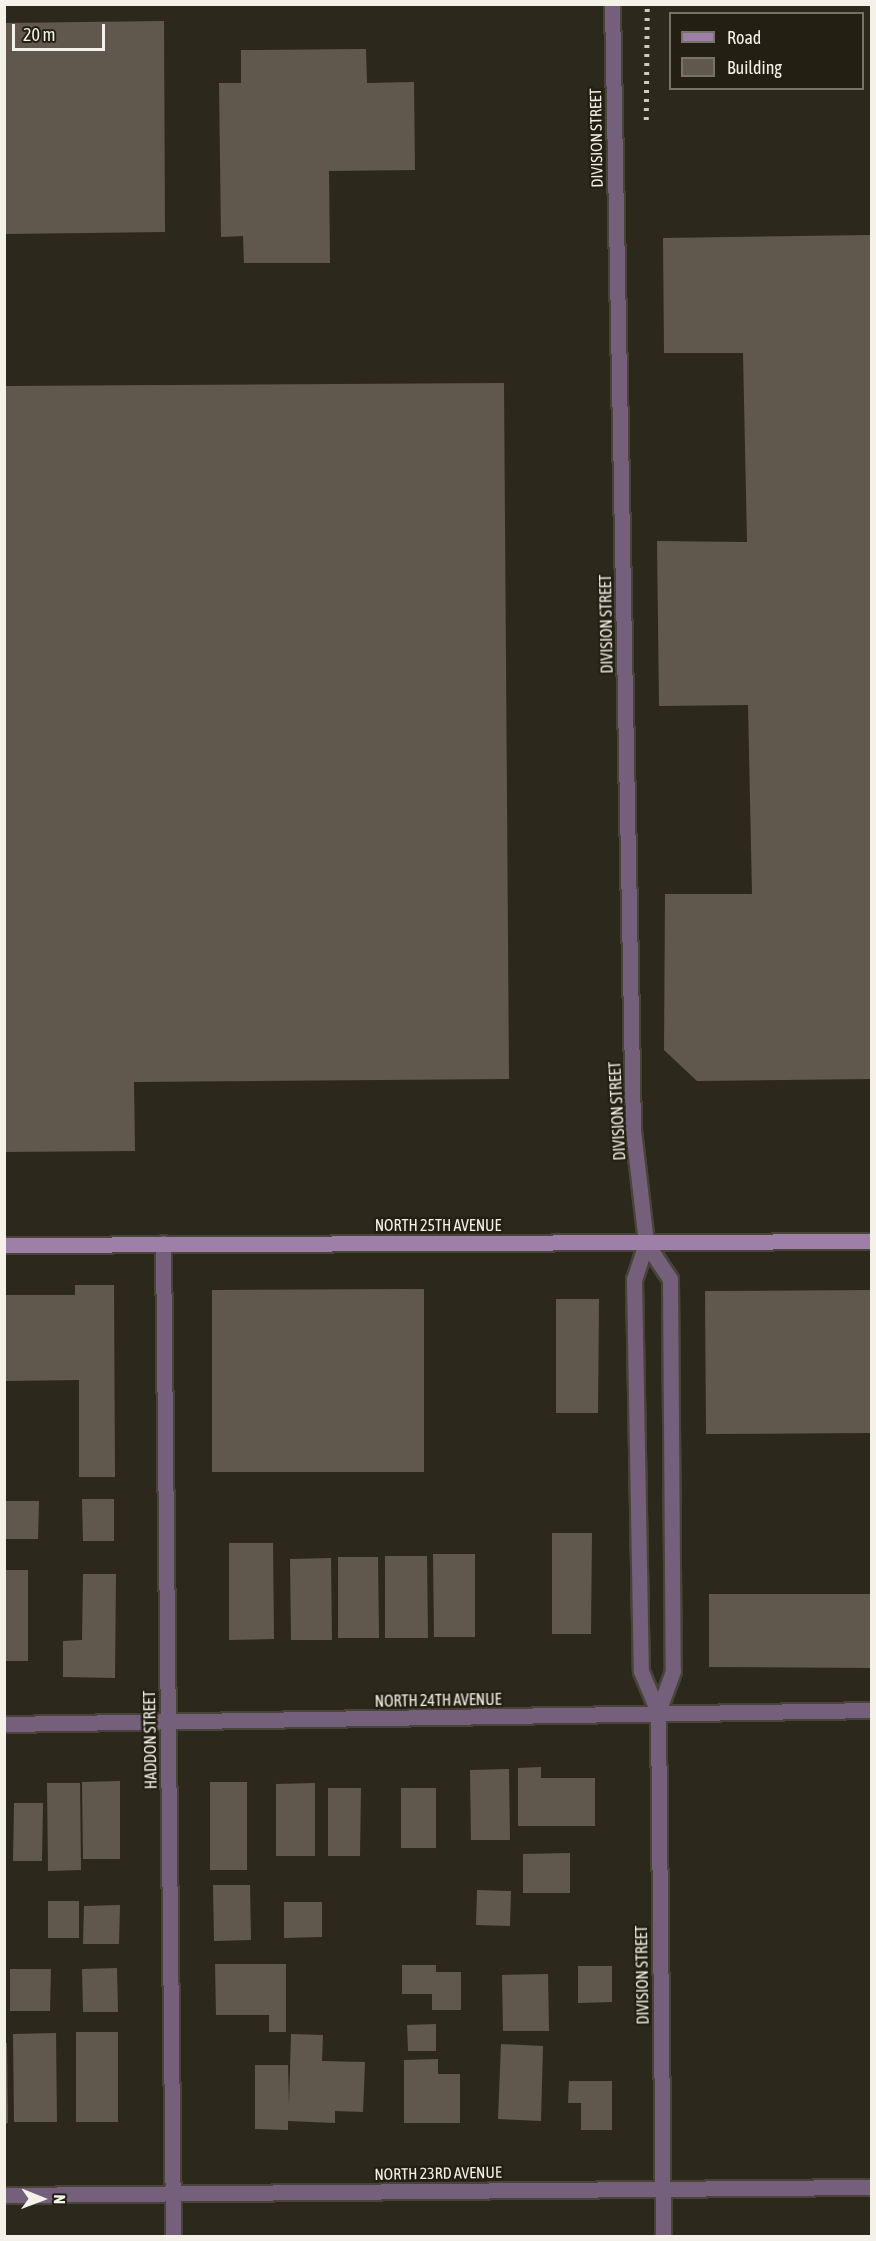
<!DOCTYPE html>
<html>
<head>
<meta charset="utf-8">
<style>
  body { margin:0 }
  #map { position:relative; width:876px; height:2241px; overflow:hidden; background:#2d281c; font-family:"Asap Condensed",sans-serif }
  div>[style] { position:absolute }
  .building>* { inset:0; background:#61584d }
  .roads { filter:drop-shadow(2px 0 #494439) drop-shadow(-2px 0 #494439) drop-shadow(0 2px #494439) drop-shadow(0 -2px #494439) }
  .street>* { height:15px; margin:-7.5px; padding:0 7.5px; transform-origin:7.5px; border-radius:7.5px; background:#74607a }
  .secondary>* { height:15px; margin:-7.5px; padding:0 7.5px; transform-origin:7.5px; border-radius:7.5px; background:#9e7fa8 }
  .rail>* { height:4.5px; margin-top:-2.25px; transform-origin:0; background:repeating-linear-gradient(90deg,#cecac2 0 3px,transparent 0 9px) }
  span { translate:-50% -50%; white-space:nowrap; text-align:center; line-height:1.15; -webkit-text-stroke:5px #231f13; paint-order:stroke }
  .street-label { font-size:16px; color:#f4f1e9 }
  .frame { position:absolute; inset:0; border:6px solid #f4f1e9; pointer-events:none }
  .legend { position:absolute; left:669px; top:12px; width:195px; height:78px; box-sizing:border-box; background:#231f13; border:2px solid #777369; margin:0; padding:8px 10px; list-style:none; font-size:18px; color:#f4f1e9 }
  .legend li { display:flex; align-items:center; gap:12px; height:30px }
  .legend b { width:30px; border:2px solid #777369 }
  .north { position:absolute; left:12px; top:2169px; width:60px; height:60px; -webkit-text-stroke:4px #231f13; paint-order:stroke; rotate:91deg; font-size:16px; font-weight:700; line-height:24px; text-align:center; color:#f4f1e9 }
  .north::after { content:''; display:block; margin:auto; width:21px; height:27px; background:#f4f1e9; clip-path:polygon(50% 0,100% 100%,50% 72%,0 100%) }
  .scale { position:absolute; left:12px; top:24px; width:93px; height:27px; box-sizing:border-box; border:3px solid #f4f1e9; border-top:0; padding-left:8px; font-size:18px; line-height:21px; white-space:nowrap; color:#f4f1e9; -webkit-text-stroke:4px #231f13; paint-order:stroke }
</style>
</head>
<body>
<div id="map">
  <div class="building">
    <div style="clip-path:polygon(164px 21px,165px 232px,4px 234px,4px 23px)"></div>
    <div style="clip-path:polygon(366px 49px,367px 83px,414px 82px,415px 170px,329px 171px,330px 263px,244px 263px,243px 236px,221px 237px,219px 83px,241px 83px,241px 50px)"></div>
    <div style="clip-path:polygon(872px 235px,872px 1079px,697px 1081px,664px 1050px,665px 894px,752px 894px,748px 705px,659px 706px,657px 541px,747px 542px,743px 353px,664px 353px,663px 238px)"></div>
    <div style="clip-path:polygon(504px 383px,509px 1079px,134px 1082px,135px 1151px,4px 1152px,4px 386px)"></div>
    <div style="clip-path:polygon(75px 1285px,114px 1285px,115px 1477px,79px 1477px,79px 1380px,6px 1381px,6px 1295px,75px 1295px)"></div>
    <div style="clip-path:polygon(424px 1289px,424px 1472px,212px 1472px,212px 1290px)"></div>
    <div style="clip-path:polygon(872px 1290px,872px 1433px,706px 1434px,705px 1291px)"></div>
    <div style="clip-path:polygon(556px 1299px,599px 1299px,598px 1413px,556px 1413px)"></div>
    <div style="clip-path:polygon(82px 1499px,114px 1499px,114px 1541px,83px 1541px)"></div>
    <div style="clip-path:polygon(5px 1501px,39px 1501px,38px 1539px,5px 1539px)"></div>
    <div style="clip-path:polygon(552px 1533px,592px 1533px,591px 1634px,552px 1634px)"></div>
    <div style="clip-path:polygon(229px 1543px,273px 1543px,274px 1639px,229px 1640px)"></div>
    <div style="clip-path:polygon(433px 1554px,475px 1554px,475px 1637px,434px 1637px)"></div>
    <div style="clip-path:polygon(385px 1556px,427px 1556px,428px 1638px,385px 1638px)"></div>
    <div style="clip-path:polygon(338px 1557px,378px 1557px,379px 1638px,338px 1638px)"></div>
    <div style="clip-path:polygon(331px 1558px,332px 1640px,291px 1640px,290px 1559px)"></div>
    <div style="clip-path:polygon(4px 1570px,28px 1570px,28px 1661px,4px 1661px)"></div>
    <div style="clip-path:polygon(83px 1574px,116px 1574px,115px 1678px,63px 1677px,63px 1641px,82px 1640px)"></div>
    <div style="clip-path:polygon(709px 1594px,872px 1594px,872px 1668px,709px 1667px)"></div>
    <div style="clip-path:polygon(541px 1767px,541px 1778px,595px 1778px,595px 1826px,518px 1826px,518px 1768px)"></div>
    <div style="clip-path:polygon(509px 1769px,510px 1840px,471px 1840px,470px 1770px)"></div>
    <div style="clip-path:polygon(120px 1781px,120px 1859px,83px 1859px,82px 1782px)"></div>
    <div style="clip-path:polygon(210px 1782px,247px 1782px,247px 1870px,210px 1870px)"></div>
    <div style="clip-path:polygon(47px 1783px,80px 1783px,81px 1870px,48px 1871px)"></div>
    <div style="clip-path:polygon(315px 1783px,315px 1856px,276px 1856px,276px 1784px)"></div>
    <div style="clip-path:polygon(328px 1788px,361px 1788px,360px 1856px,328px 1856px)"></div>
    <div style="clip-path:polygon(401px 1788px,436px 1788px,436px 1848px,401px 1848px)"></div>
    <div style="clip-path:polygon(14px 1803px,43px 1803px,42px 1861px,13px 1861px)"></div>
    <div style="clip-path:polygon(570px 1853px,570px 1893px,523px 1893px,523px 1854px)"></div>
    <div style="clip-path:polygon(213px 1885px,250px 1885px,251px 1940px,214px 1941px)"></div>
    <div style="clip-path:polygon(477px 1890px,511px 1891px,510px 1926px,476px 1925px)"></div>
    <div style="clip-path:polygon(48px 1901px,79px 1901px,79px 1938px,48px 1938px)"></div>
    <div style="clip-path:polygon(284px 1902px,322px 1902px,322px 1937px,284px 1938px)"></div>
    <div style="clip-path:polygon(120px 1905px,119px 1944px,83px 1944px,84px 1906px)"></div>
    <div style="clip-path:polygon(215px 1964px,286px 1964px,286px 2032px,269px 2032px,269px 2015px,216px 2015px)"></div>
    <div style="clip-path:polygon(402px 1965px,436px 1965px,436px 1972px,461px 1972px,461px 2010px,432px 2010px,432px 1994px,402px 1994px)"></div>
    <div style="clip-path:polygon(578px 1966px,612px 1966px,612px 2002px,578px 2003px)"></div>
    <div style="clip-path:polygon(117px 1968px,118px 2012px,83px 2012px,82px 1969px)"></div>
    <div style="clip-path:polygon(10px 1969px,51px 1969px,50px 2011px,10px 2011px)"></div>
    <div style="clip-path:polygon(548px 1974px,549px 2031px,503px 2031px,502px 1975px)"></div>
    <div style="clip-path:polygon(436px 2024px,436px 2051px,408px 2051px,407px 2025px)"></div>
    <div style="clip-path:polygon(76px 2032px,118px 2032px,118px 2122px,76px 2122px)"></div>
    <div style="clip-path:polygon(56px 2033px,57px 2122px,14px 2122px,13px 2034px)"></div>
    <div style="clip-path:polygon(291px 2034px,323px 2035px,322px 2061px,365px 2062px,363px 2112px,335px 2111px,335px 2123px,288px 2121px,288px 2130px,255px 2129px,255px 2065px,288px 2065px,289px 2105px)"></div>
    <div style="clip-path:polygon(5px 2043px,7px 2043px,8px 2123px,5px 2124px)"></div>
    <div style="clip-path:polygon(501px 2044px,543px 2046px,541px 2121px,498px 2119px)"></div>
    <div style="clip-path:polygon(438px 2059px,438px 2074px,460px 2074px,460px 2123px,404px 2123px,404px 2060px)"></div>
    <div style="clip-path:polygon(569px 2081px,612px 2081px,612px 2130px,581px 2130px,581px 2103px,568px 2103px)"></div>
  </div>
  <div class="roads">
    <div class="street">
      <div style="left:612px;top:4px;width:1126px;rotate:88.93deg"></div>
      <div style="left:633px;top:1130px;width:114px;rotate:83.4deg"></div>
      <div style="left:646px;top:1243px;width:38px;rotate:108deg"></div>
      <div style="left:634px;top:1279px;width:392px;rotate:89deg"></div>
      <div style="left:641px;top:1671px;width:44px;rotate:67.5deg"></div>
      <div style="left:163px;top:1243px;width:993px;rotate:89.42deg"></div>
      <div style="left:646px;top:1243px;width:43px;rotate:56.3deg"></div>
      <div style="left:670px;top:1279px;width:392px;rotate:89.6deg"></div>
      <div style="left:673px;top:1671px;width:44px;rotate:110.1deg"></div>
      <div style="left:658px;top:1712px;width:524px;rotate:89.45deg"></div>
      <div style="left:4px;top:1724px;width:868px;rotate:-0.92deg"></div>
      <div style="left:4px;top:2195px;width:868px;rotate:-0.53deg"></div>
    </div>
    <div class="secondary">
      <div style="left:4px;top:1245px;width:868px;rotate:-0.26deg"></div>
    </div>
  </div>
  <div class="rail">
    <div style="left:646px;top:120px;width:116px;rotate:-89.5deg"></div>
  </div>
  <div class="street-label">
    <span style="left:596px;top:138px;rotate:-91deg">DIVISION STREET</span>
    <span style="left:606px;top:624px;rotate:-91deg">DIVISION STREET</span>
    <span style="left:617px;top:1111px;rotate:-93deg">DIVISION STREET</span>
    <span style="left:438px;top:1225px">NORTH 25TH AVENUE</span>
    <span style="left:438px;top:1700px;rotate:-1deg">NORTH 24TH AVENUE</span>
    <span style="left:150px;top:1740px;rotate:-91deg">HADDON STREET</span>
    <span style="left:642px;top:1975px;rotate:-91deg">DIVISION STREET</span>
    <span style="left:438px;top:2173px;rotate:-1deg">NORTH 23RD AVENUE</span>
  </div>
  <div class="frame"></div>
  <ul class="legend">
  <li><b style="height:8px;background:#9e7fa8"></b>Road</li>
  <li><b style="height:16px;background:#61584d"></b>Building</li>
  </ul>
  <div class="north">N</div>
  <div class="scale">20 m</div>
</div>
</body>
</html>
